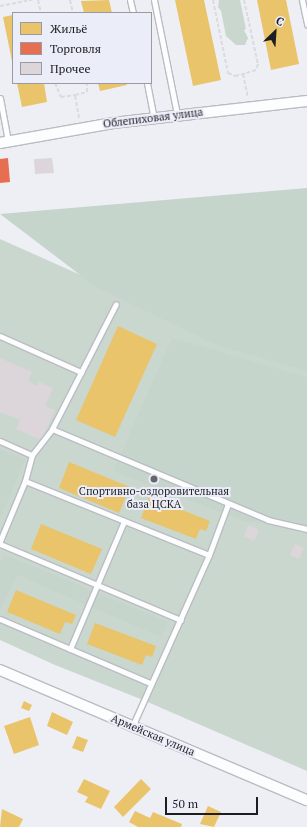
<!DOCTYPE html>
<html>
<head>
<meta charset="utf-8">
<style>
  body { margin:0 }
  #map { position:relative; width:307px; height:827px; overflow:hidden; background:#eeeff5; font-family:"PT Serif",serif }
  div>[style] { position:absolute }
  .green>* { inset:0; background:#cad7ce }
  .forest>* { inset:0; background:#c6d5cc }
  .homes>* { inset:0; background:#e9c46a }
  .shops>* { inset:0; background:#e76f51 }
  .building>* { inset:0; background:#dcd6db }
  .path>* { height:2px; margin-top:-1px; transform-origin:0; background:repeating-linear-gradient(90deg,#dadbdd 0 4px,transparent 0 6px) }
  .roads { filter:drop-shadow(1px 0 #bbbcc1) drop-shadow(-1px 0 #bbbcc1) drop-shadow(0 1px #bbbcc1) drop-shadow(0 -1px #bbbcc1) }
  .service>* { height:5px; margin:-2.5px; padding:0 2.5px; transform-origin:2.5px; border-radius:2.5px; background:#fcfdfe }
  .minor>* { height:10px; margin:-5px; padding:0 5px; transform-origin:5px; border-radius:5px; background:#fcfdfe }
  .dots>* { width:11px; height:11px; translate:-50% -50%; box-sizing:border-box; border:2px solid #ebedf8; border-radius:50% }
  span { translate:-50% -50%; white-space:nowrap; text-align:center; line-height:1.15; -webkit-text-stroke:4px #ebedf8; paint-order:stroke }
  .street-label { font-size:11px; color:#1d1e22 }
  .poi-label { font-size:11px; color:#1d1e22 }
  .legend { position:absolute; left:12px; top:12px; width:140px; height:72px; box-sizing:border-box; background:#ebedf8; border:1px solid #999aa2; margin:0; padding:5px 7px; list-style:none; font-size:12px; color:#1d1e22 }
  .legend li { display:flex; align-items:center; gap:8px; height:20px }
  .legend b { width:20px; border:1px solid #999aa2 }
  .north { position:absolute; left:255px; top:12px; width:40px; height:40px; -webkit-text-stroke:3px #ebedf8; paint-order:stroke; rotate:25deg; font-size:11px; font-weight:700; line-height:16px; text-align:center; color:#1d1e22 }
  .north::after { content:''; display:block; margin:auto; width:14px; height:18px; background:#1d1e22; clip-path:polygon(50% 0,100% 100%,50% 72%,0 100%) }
  .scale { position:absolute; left:165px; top:797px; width:93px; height:18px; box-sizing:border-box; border:2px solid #1d1e22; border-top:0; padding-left:5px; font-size:12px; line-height:14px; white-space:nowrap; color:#1d1e22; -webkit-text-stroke:3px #ebedf8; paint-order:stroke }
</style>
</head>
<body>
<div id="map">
  <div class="green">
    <div style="clip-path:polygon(219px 0,240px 0,246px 29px,244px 30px,248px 38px,245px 45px,236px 45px,226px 36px,221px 11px,218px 7px)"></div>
    <div style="clip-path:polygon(0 239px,166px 313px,307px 292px,307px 771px,143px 700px,55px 665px,0 640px)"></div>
  </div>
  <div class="forest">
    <div style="clip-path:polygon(307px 188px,307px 371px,216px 345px,96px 287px,0 214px)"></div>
    <div style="clip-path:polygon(172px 338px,307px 377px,307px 525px,246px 522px,113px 471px)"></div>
    <div style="clip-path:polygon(0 449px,25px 459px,0 519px)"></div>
    <div style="clip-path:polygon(4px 554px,168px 622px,161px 637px,17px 575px,0 610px,0 563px)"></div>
  </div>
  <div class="homes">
    <div style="clip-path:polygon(109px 0,112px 13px,84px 13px,81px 1px)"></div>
    <div style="clip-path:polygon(175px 0,204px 0,221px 80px,193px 86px)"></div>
    <div style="clip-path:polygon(257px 0,286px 0,299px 64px,271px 70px)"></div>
    <div style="clip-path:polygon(13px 15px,13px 61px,12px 61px,3px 17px)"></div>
    <div style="clip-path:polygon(17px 83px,44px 83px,47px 102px,22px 107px)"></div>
    <div style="clip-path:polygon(98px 83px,126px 83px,127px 85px,100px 91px)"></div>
    <div style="clip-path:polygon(118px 326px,157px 344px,115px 437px,76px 420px)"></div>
    <div style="clip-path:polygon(69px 462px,130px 487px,119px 513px,59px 488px)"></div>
    <div style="clip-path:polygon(149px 497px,210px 521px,206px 531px,200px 529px,196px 539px,141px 518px)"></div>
    <div style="clip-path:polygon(41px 524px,102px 549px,91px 574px,31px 549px)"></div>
    <div style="clip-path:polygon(16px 590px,76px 615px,72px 624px,65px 622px,60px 634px,7px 612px)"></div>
    <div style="clip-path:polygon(95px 623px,156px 646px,152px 657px,146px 655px,142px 665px,87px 644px)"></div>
    <div style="clip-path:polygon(24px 701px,32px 705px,29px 711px,21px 708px)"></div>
    <div style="clip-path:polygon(52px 712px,73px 722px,67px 735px,47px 726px)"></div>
    <div style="clip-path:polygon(30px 717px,39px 745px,14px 754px,4px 726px)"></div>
    <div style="clip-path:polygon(77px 736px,88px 740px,83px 752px,72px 748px)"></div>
    <div style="clip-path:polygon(84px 779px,110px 791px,101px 809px,85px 802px,88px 797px,77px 792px)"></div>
    <div style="clip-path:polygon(141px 779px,151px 789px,123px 817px,114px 807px)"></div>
    <div style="clip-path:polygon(208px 806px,221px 812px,214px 827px,200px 824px)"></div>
    <div style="clip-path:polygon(2px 809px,23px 819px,19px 827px,0 827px)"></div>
    <div style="clip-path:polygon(135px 811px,150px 818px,153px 812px,182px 824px,181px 827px,138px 827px,129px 822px)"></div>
  </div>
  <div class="shops">
    <div style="clip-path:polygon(8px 158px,10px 182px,0 183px,0 159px)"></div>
  </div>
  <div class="building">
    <div style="clip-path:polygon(52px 158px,54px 173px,35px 174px,34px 159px)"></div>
    <div style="clip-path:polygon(0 358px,32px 372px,28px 381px,37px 386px,39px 382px,53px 388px,45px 406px,55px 410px,41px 440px,16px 429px,20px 420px,0 412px)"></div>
    <div style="clip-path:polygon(249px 525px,259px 530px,254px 541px,244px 536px)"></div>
    <div style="clip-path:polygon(295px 544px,304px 548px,299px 559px,290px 555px)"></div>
  </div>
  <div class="path">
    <div style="left:38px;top:0;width:13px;rotate:77deg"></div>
    <div style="left:70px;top:0;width:13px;rotate:77deg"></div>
    <div style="left:213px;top:0;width:75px;rotate:78.4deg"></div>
    <div style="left:228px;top:73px;width:8px;rotate:23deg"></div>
    <div style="left:235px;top:76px;width:8px;rotate:-14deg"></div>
    <div style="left:244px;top:0;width:66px;rotate:77.7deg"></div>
    <div style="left:258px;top:64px;width:6px;rotate:108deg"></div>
    <div style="left:256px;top:70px;width:14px;rotate:163deg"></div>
    <div style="left:243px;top:74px;width:24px;rotate:78deg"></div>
    <div style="left:0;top:6px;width:33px;rotate:-11deg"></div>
    <div style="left:55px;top:83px;width:15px;rotate:67deg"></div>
    <div style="left:61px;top:97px;width:14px;rotate:-8deg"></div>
    <div style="left:79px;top:118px;width:23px;rotate:-100deg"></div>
    <div style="left:75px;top:95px;width:12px;rotate:-14deg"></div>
    <div style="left:87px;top:92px;width:9px;rotate:-90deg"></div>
  </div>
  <div class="roads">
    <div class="service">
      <div style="left:130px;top:0;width:13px;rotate:77deg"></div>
      <div style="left:154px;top:0;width:116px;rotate:78.6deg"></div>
      <div style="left:302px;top:0;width:25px;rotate:78deg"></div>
      <div style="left:147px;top:83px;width:36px;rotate:79deg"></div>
      <div style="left:0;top:98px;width:44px;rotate:79.5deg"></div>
      <div style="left:0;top:336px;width:89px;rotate:24deg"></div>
      <div style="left:52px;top:429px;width:234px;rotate:22.8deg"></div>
      <div style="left:268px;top:520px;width:40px;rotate:13deg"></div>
      <div style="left:0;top:441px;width:35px;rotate:24deg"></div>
      <div style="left:25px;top:481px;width:198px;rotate:21.9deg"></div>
      <div style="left:0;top:541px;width:65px;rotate:-67.4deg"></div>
      <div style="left:25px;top:481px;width:27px;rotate:-75deg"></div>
      <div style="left:32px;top:455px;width:33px;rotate:-52deg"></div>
      <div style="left:52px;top:429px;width:140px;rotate:-62.9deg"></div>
      <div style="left:0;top:544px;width:196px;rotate:22.8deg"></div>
      <div style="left:0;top:619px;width:163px;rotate:23.1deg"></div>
      <div style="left:70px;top:649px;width:139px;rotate:-67.1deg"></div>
      <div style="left:132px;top:727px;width:188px;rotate:-65.9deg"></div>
      <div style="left:209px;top:555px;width:54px;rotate:-69.6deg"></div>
    </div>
    <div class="minor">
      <div style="left:0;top:143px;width:115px;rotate:-10deg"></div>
      <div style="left:113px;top:123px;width:195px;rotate:-6.5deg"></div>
      <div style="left:0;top:670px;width:333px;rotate:23deg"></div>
    </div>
  </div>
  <div class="dots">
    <div style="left:154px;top:479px;background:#66676c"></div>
  </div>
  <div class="street-label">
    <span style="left:153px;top:118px;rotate:-7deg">Облепиховая улица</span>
    <span style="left:153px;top:735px;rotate:23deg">Армейская улица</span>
  </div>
  <div class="poi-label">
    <span style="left:154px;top:498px">Спортивно-оздоровительная<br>база ЦСКА</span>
  </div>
  <ul class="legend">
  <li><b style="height:11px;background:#e9c46a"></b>Жильё</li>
  <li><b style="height:11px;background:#e76f51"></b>Торговля</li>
  <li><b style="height:11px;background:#dcd6db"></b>Прочее</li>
  </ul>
  <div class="north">С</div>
  <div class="scale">50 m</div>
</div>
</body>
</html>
